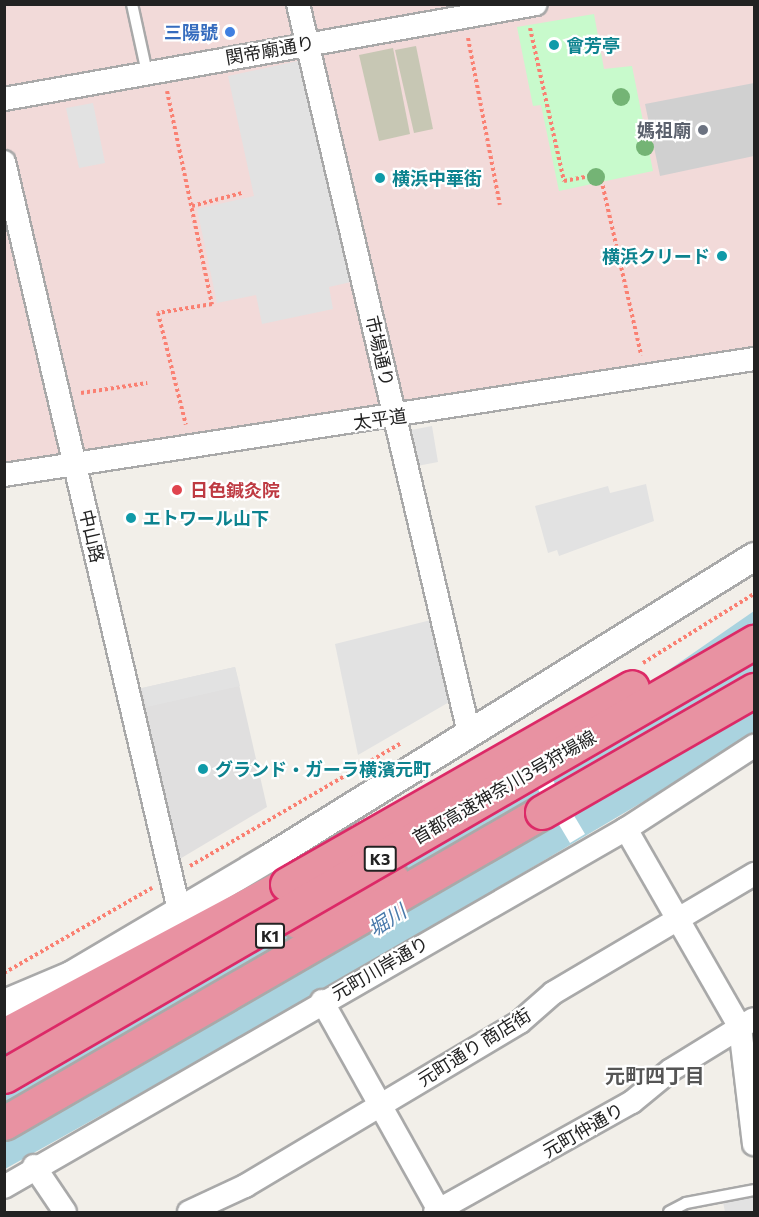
<!DOCTYPE html>
<html>
<head>
<meta charset="utf-8">
<style>
  body { margin:0 }
  #map { position:relative; width:759px; height:1217px; overflow:hidden; background:#f2efe9; font-family:Commissioner,"Noto Sans JP",sans-serif }
  div>[style] { position:absolute }
  .residential>* { inset:0; background:#e0dfdf }
  .commercial>* { inset:0; background:#f2dad9 }
  .religious>* { inset:0; background:#d0d0d0 }
  .construction>* { inset:0; background:#c7c7b4 }
  .park>* { inset:0; background:#c8facc }
  .parking>* { inset:0; background:#e2e2e2 }
  .water>* { inset:0; background:#aad3df }
  .pier>* { inset:0; background:#fff }
  .path>* { height:4px; margin-top:-2px; transform-origin:0; background:repeating-linear-gradient(90deg,#fa8072 0 3px,transparent 0 6px) }
  .roads { filter:drop-shadow(2px 0 #a9a9a9) drop-shadow(-2px 0 #a9a9a9) drop-shadow(0 2px #a9a9a9) drop-shadow(0 -2px #a9a9a9) }
  .service>* { height:10px; margin:-5px; padding:0 5px; transform-origin:5px; border-radius:5px; background:#fff }
  .minor>* { height:22px; margin:-11px; padding:0 11px; transform-origin:11px; border-radius:11px; background:#fff }
  .tertiary>* { height:27px; margin:-13.5px; padding:0 13.5px; transform-origin:13.5px; border-radius:13.5px; background:#fff }
  .motorway>* { height:33px; margin:-16.5px; padding:0 16.5px; transform-origin:16.5px; border-radius:16.5px; background:#e892a2 }
  .bridges { filter:drop-shadow(2px 0 #dc2a67) drop-shadow(-2px 0 #dc2a67) drop-shadow(0 2px #dc2a67) drop-shadow(0 -2px #dc2a67) }
  .motorway-bridge>* { height:33px; margin:-16.5px; padding:0 16.5px; transform-origin:16.5px; border-radius:16.5px; background:#e892a2 }
  .trees>* { width:18px; height:18px; margin:-9px; border-radius:50%; background:#74b475 }
  .dots>* { width:16px; height:16px; translate:-50% -50%; box-sizing:border-box; border:3px solid #fff; border-radius:50% }
  span { translate:-50% -50%; white-space:nowrap; text-align:center; line-height:1.15; -webkit-text-stroke:4.5px #fff; paint-order:stroke }
  .shield-label span { padding:2px 4px; background:#fff; border:2px solid; border-radius:4px; -webkit-text-stroke-width:0 }
  .shield-label { font-size:16px; color:#222; font-weight:700 }
  .shop-label { font-size:18px; color:#366cbe; font-weight:700 }
  .right { translate:-100% -50%; text-align:right }
  .culture-label { font-size:18px; color:#0d838f; font-weight:700 }
  .left { translate:0 -50%; text-align:left }
  .street-label { font-size:18px; color:#222 }
  .worship-label { font-size:18px; color:#5b616d; font-weight:700 }
  .health-label { font-size:18px; color:#be3a42; font-weight:700 }
  .water-label { font-size:20px; color:#4a7aab; font-style:italic }
  .neighbourhood-label { font-size:20px; color:#555; font-weight:700 }
  .frame { position:absolute; inset:0; border:6px solid #222; pointer-events:none }
</style>
</head>
<body>
<div id="map">
  <div class="residential">
    <div style="clip-path:polygon(235px 667px,267px 807px,178px 860px,138px 689px)"></div>
  </div>
  <div class="commercial">
    <div style="clip-path:polygon(5px 5px,754px 5px,754px 352px,5px 465px)"></div>
  </div>
  <div class="religious">
    <div style="clip-path:polygon(754px 83px,754px 156px,660px 176px,645px 104px)"></div>
  </div>
  <div class="construction">
    <div style="clip-path:polygon(416px 46px,433px 129px,414px 133px,395px 50px)"></div>
    <div style="clip-path:polygon(393px 48px,410px 134px,379px 141px,359px 55px)"></div>
  </div>
  <div class="park">
    <div style="clip-path:polygon(594px 14px,604px 69px,632px 66px,653px 171px,559px 191px,541px 105px,533px 106px,517px 27px)"></div>
  </div>
  <div class="parking">
    <div style="clip-path:polygon(302px 60px,351px 282px,329px 287px,333px 309px,262px 324px,256px 295px,217px 303px,197px 209px,254px 196px,228px 76px)"></div>
    <div style="clip-path:polygon(93px 103px,105px 163px,79px 168px,66px 108px)"></div>
    <div style="clip-path:polygon(432px 426px,438px 462px,417px 466px,411px 430px)"></div>
    <div style="clip-path:polygon(646px 484px,654px 521px,559px 556px,557px 550px,548px 553px,535px 506px,608px 486px,610px 493px)"></div>
    <div style="clip-path:polygon(431px 620px,451px 701px,358px 755px,335px 644px)"></div>
    <div style="clip-path:polygon(235px 667px,240px 686px,147px 707px,142px 688px)"></div>
    <div style="clip-path:polygon(753px 1196px,754px 1212px,725px 1212px,723px 1202px)"></div>
  </div>
  <div class="water">
    <div style="clip-path:polygon(754px 611px,754px 736px,330px 987px,5px 1169px,4px 1054px,621px 703px)"></div>
  </div>
  <div class="pier">
    <div style="clip-path:polygon(532px 745px,585px 834px,570px 843px,517px 754px)"></div>
  </div>
  <div class="path">
    <div style="left:530px;top:28px;width:157px;rotate:77.5deg"></div>
    <div style="left:564px;top:181px;width:37px;rotate:-11deg"></div>
    <div style="left:600px;top:174px;width:186px;rotate:77.2deg"></div>
    <div style="left:468px;top:38px;width:170px;rotate:79.2deg"></div>
    <div style="left:167px;top:91px;width:218px;rotate:78.1deg"></div>
    <div style="left:212px;top:304px;width:55px;rotate:170.5deg"></div>
    <div style="left:158px;top:313px;width:115px;rotate:76deg"></div>
    <div style="left:192px;top:206px;width:52px;rotate:-14.6deg"></div>
    <div style="left:81px;top:393px;width:67px;rotate:-8.6deg"></div>
    <div style="left:643px;top:663px;width:131px;rotate:-31.9deg"></div>
    <div style="left:190px;top:866px;width:244px;rotate:-30.2deg"></div>
    <div style="left:4px;top:973px;width:171px;rotate:-29.9deg"></div>
  </div>
  <div class="roads">
    <div class="service">
      <div style="left:132px;top:4px;width:71px;rotate:77.7deg"></div>
      <div style="left:669px;top:1212px;width:19px;rotate:-28deg"></div>
      <div style="left:686px;top:1203px;width:69px;rotate:-10.8deg"></div>
    </div>
    <div class="minor">
      <div style="left:298px;top:4px;width:749px;rotate:76.8deg"></div>
      <div style="left:4px;top:99px;width:540px;rotate:-10.12deg"></div>
      <div style="left:4px;top:162px;width:768px;rotate:76.83deg"></div>
      <div style="left:4px;top:475px;width:759px;rotate:-8.79deg"></div>
      <div style="left:626px;top:829px;width:228px;rotate:60.1deg"></div>
      <div style="left:740px;top:1027px;width:118px;rotate:83.2deg"></div>
      <div style="left:322px;top:1001px;width:240px;rotate:60.8deg"></div>
      <div style="left:34px;top:1166px;width:55px;rotate:56deg"></div>
      <div style="left:4px;top:1187px;width:718px;rotate:-29.92deg"></div>
      <div style="left:626px;top:829px;width:153px;rotate:-33deg"></div>
      <div style="left:189px;top:1212px;width:62px;rotate:-24.9deg"></div>
      <div style="left:245px;top:1186px;width:320px;rotate:-30.8deg"></div>
      <div style="left:520px;top:1022px;width:44px;rotate:-41.3deg"></div>
      <div style="left:553px;top:993px;width:234px;rotate:-30.6deg"></div>
      <div style="left:435px;top:1212px;width:226px;rotate:-29.2deg"></div>
      <div style="left:632px;top:1102px;width:50px;rotate:-39.4deg"></div>
      <div style="left:671px;top:1070px;width:97px;rotate:-31.6deg"></div>
    </div>
    <div class="tertiary">
      <div style="left:4px;top:1003px;width:72px;rotate:-23deg"></div>
      <div style="left:70px;top:975px;width:230px;rotate:-30.6deg"></div>
      <div style="left:268px;top:858px;width:572px;rotate:-31.86deg"></div>
    </div>
    <div class="motorway">
      <div style="left:297px;top:921px;width:104px;rotate:-24.4deg"></div>
      <div style="left:4px;top:1035px;width:321px;rotate:-28.1deg"></div>
      <div style="left:4px;top:1123px;width:621px;rotate:-30.03deg"></div>
    </div>
  </div>
  <div class="bridges">
    <div class="motorway-bridge">
      <div style="left:542px;top:812px;width:245px;rotate:-29.9deg"></div>
      <div style="left:287px;top:884px;width:397px;rotate:-29.7deg"></div>
      <div style="left:4px;top:1076px;width:867px;rotate:-30.06deg"></div>
    </div>
  </div>
  <div class="trees">
    <div style="left:621px;top:97px"></div>
    <div style="left:645px;top:147px"></div>
    <div style="left:596px;top:177px"></div>
  </div>
  <div class="dots">
    <div style="left:230px;top:32px;background:#3f7fe0"></div>
    <div style="left:554px;top:45px;background:#0f9aa8"></div>
    <div style="left:703px;top:130px;background:#6b7280"></div>
    <div style="left:380px;top:178px;background:#0f9aa8"></div>
    <div style="left:722px;top:256px;background:#0f9aa8"></div>
    <div style="left:177px;top:490px;background:#e0444e"></div>
    <div style="left:131px;top:518px;background:#0f9aa8"></div>
    <div style="left:203px;top:769px;background:#0f9aa8"></div>
  </div>
  <div class="shield-label">
    <span style="left:380px;top:859px">K3</span>
    <span style="left:270px;top:936px">K1</span>
  </div>
  <div class="shop-label">
    <span class="right" style="left:218px;top:32px">三陽號</span>
  </div>
  <div class="culture-label">
    <span class="left" style="left:566px;top:45px">會芳亭</span>
    <span class="left" style="left:392px;top:178px">横浜中華街</span>
    <span class="right" style="left:710px;top:256px">横浜クリード</span>
    <span class="left" style="left:143px;top:518px">エトワール山下</span>
    <span class="left" style="left:215px;top:769px">グランド・ガーラ横濱元町</span>
  </div>
  <div class="street-label">
    <span style="left:270px;top:50px;rotate:-10deg">関帝廟通り</span>
    <span style="left:380px;top:351px;rotate:77deg">市場通り</span>
    <span style="left:380px;top:419px;rotate:-8deg">太平道</span>
    <span style="left:92px;top:536px;rotate:77deg">中山路</span>
    <span style="left:504px;top:787px;rotate:-30deg">首都高速神奈川3号狩場線</span>
    <span style="left:380px;top:968px;rotate:-30deg">元町川岸通り</span>
    <span style="left:474px;top:1047px;rotate:-32deg">元町通り 商店街</span>
    <span style="left:583px;top:1130px;rotate:-30deg">元町仲通り</span>
  </div>
  <div class="worship-label">
    <span class="right" style="left:691px;top:130px">媽祖廟</span>
  </div>
  <div class="health-label">
    <span class="left" style="left:190px;top:490px">日色鍼灸院</span>
  </div>
  <div class="water-label">
    <span style="left:387px;top:920px;rotate:-33deg">堀川</span>
  </div>
  <div class="neighbourhood-label">
    <span style="left:655px;top:1075px">元町四丁目</span>
  </div>
  <div class="frame"></div>
</div>
</body>
</html>
